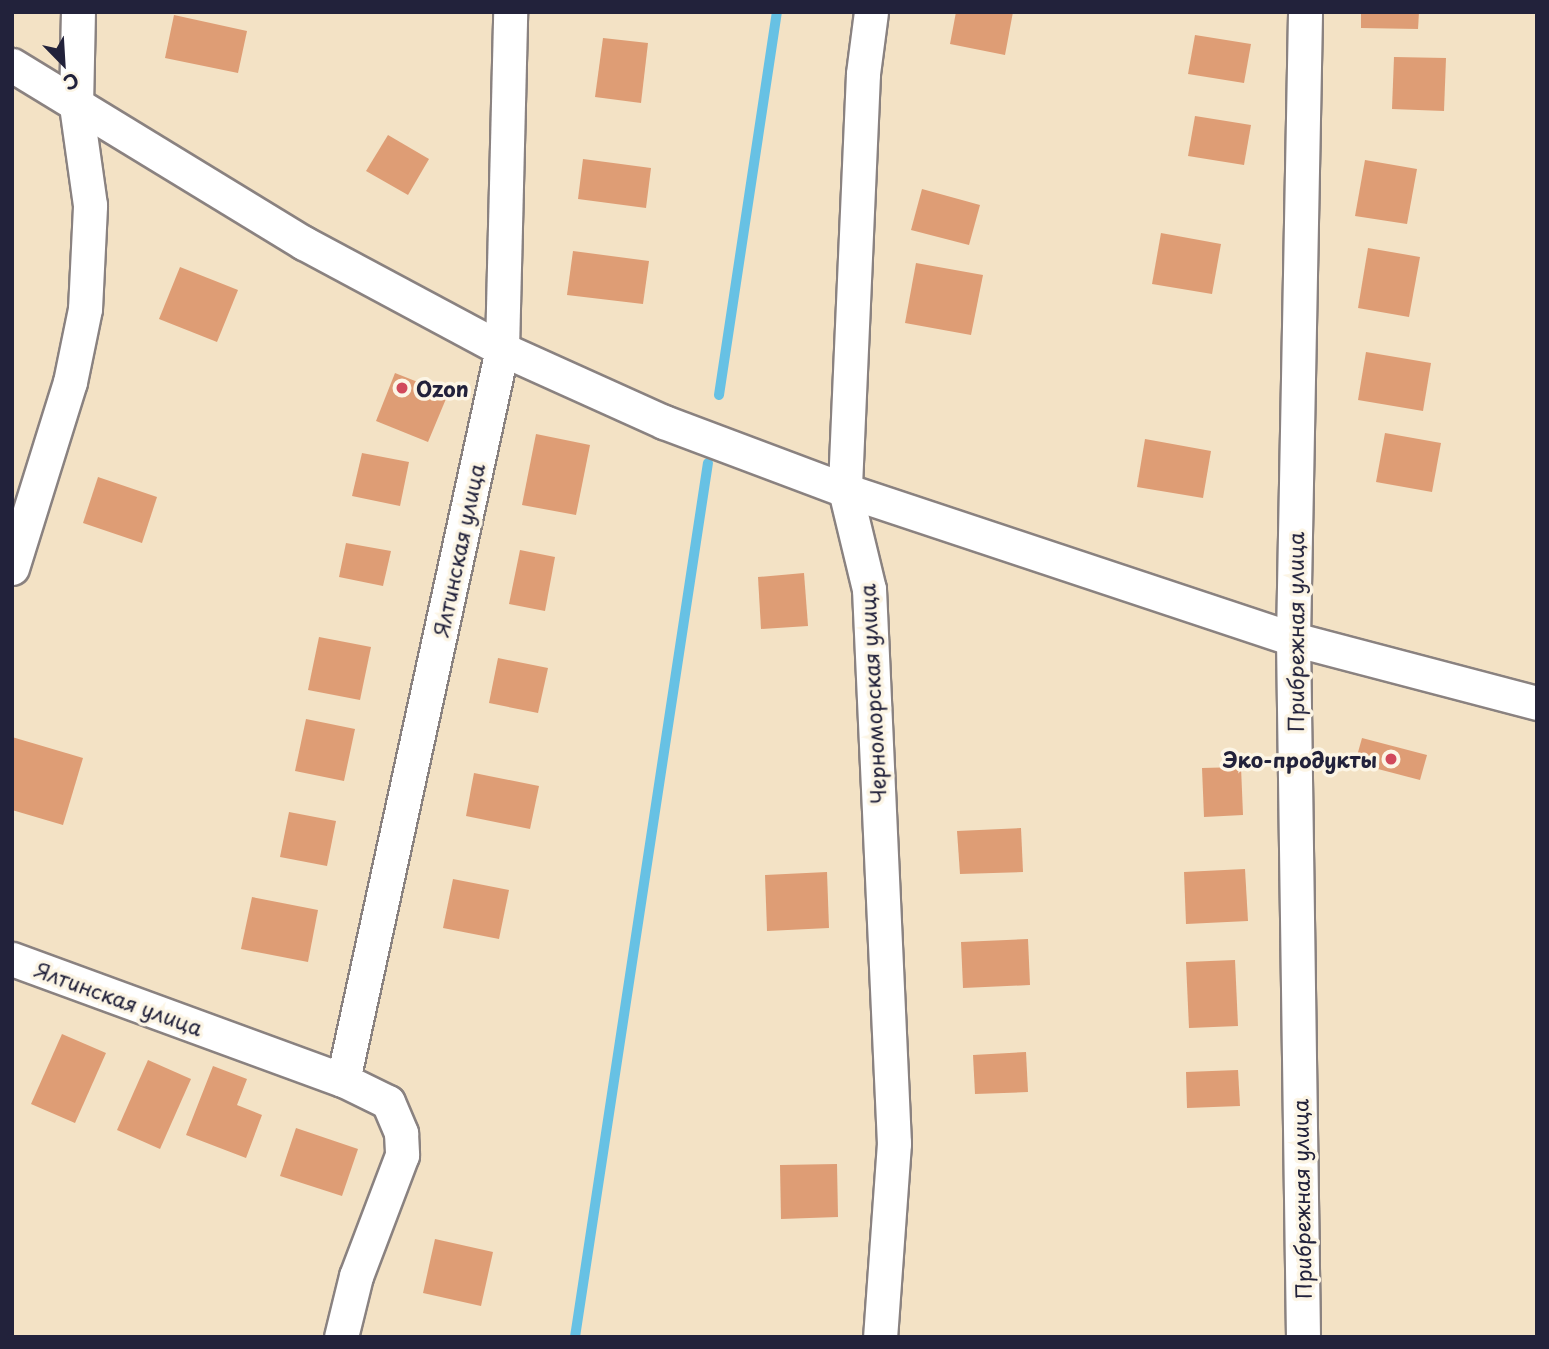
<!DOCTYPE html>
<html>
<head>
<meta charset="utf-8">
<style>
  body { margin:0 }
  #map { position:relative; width:1549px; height:1349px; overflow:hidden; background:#f3e2c5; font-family:"Playpen Sans",sans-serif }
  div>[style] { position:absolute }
  .stream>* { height:10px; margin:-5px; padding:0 5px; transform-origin:5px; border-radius:5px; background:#67c1e4 }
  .building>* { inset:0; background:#de9d75 }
  .roads { filter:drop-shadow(2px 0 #8a8280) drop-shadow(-2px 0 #8a8280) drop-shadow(0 2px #8a8280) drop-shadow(0 -2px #8a8280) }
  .minor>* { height:33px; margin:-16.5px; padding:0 16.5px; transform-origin:16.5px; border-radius:16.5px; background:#fff }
  .dots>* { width:19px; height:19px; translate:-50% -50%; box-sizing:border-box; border:4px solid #fcf5e5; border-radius:50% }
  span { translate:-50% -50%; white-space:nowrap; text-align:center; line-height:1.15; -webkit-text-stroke:7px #fcf5e5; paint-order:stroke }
  .poi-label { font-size:21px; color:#22223b; font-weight:700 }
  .left { translate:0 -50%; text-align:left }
  .right { translate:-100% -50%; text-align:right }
  .street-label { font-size:21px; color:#22223b }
  .frame { position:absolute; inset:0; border:14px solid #22223b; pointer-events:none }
  .north { position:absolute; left:28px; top:28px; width:70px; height:70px; -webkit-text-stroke:5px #fcf5e5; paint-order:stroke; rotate:156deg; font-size:19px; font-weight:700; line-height:28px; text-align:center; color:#22223b }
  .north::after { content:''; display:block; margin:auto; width:24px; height:32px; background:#22223b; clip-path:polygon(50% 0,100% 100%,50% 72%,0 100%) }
</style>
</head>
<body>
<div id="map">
  <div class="stream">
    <div style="left:719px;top:395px;width:387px;rotate:-81.4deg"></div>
    <div style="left:575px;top:1337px;width:884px;rotate:-81.35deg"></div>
  </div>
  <div class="building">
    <div style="clip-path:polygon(956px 12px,1013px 12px,1005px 55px,950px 44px)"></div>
    <div style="clip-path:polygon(1361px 12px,1419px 12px,1418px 29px,1361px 28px)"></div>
    <div style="clip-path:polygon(174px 15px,247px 31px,238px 73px,165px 58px)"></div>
    <div style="clip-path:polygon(1195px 35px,1251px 44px,1244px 83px,1188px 74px)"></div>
    <div style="clip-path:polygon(603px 38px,648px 43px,641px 103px,595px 97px)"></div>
    <div style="clip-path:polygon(1394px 57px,1446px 58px,1444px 111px,1392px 109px)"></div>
    <div style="clip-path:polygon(1195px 116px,1251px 125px,1244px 165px,1188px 156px)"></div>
    <div style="clip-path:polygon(388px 135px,429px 159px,408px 195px,366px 171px)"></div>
    <div style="clip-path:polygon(583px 159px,651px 168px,646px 208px,578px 199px)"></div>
    <div style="clip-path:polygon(1365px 160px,1417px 169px,1407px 224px,1355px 216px)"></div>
    <div style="clip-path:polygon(922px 189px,980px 205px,969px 245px,911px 230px)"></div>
    <div style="clip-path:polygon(1161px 233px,1221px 244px,1212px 294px,1152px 284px)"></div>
    <div style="clip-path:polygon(1368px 248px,1420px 257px,1409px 317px,1358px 308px)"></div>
    <div style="clip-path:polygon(573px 251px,649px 261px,643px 304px,567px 295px)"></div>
    <div style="clip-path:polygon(916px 263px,983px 275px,971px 335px,905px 323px)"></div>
    <div style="clip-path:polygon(180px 267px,238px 290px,217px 342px,159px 319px)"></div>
    <div style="clip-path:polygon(1366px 352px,1431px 363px,1423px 411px,1358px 400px)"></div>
    <div style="clip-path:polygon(395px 373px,448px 394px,428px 442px,376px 421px)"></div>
    <div style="clip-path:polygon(1385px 433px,1441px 443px,1432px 492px,1376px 482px)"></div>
    <div style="clip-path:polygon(536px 434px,590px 445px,576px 515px,522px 505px)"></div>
    <div style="clip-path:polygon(1145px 439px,1211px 451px,1203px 498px,1137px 487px)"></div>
    <div style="clip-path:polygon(362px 453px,409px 462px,400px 506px,352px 496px)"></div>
    <div style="clip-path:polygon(98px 477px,157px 497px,142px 543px,83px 523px)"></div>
    <div style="clip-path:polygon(346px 543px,391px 551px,383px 586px,339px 577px)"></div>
    <div style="clip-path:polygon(520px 550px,555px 557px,545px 611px,509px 604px)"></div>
    <div style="clip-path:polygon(804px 573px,808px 626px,761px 629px,758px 577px)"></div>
    <div style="clip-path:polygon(319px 637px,371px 647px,360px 700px,308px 690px)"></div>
    <div style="clip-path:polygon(498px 658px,548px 668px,538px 713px,489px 703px)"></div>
    <div style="clip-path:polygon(306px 719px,355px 729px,344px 781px,295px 771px)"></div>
    <div style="clip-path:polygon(12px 737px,83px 758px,63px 825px,12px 810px)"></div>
    <div style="clip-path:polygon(1362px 738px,1427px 755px,1420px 780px,1355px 763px)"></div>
    <div style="clip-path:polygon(1241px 767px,1243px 815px,1204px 817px,1202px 768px)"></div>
    <div style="clip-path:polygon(474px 773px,539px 786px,530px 829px,466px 816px)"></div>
    <div style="clip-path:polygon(289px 812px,336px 821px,327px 866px,280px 857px)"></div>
    <div style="clip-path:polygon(1021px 828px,1023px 872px,960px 874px,957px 831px)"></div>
    <div style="clip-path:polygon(1245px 869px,1248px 921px,1186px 924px,1184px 872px)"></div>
    <div style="clip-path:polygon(827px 872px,829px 928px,767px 931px,765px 875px)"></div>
    <div style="clip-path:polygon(453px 879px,509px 890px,499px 939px,443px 928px)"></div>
    <div style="clip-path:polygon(252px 897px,318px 910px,308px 962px,241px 949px)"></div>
    <div style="clip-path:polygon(1028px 939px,1030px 985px,963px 988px,961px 942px)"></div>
    <div style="clip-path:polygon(1235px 960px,1238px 1026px,1189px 1028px,1186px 962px)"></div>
    <div style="clip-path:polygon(62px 1034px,106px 1053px,75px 1123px,31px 1104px)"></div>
    <div style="clip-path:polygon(1026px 1052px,1028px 1092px,975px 1094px,973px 1055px)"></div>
    <div style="clip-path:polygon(148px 1060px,191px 1079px,160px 1149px,117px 1130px)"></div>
    <div style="clip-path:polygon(213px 1066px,247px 1079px,237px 1105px,262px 1115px,246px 1158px,186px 1135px)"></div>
    <div style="clip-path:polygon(1238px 1070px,1240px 1106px,1187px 1108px,1186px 1072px)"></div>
    <div style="clip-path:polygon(296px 1128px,358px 1149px,342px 1196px,280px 1176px)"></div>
    <div style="clip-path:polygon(837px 1164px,838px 1217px,781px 1219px,780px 1165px)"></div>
    <div style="clip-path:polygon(435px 1239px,493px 1252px,481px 1306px,423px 1293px)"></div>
  </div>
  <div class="roads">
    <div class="minor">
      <div style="left:871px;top:12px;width:63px;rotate:97.4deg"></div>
      <div style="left:863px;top:74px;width:416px;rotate:92.5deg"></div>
      <div style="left:845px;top:490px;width:102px;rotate:76.4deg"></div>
      <div style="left:869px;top:589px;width:555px;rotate:87.42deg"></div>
      <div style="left:894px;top:1143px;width:195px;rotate:94.1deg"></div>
      <div style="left:12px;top:65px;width:342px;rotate:31.4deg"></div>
      <div style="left:304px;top:243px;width:225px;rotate:28.2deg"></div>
      <div style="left:502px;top:349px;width:178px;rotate:24.3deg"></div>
      <div style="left:664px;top:422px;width:193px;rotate:20.6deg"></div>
      <div style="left:845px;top:490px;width:472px;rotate:18.4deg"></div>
      <div style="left:1293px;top:639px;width:252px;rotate:14.7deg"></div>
      <div style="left:12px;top:568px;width:195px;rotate:-72.7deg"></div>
      <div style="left:70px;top:382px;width:75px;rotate:-78.4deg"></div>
      <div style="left:85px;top:309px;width:104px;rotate:-87.2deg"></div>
      <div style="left:90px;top:205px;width:100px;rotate:-98deg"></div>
      <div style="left:76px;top:106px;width:94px;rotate:-88.8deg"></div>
      <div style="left:12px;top:959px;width:352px;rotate:20.1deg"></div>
      <div style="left:343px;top:1080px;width:50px;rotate:26.1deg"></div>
      <div style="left:388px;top:1102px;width:34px;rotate:67deg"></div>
      <div style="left:401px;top:1133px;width:22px;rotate:87deg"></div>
      <div style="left:402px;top:1155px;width:129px;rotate:110.8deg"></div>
      <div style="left:356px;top:1276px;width:63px;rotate:103.8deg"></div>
      <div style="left:343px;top:1080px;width:748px;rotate:-77.73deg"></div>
      <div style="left:502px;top:349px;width:337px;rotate:-88.6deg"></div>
      <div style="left:1303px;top:1337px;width:698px;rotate:-90.82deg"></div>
      <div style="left:1293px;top:639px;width:627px;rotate:-88.9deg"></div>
    </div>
  </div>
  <div class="dots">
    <div style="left:402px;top:388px;background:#d1495b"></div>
    <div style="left:1391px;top:759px;background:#d1495b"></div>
  </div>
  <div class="poi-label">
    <span class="left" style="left:416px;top:388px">Ozon</span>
    <span class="right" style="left:1377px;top:759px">Эко-продукты</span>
  </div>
  <div class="street-label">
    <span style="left:458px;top:550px;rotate:-78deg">Ялтинская улица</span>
    <span style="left:1295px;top:632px;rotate:-90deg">Прибрежная улица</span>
    <span style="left:872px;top:694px;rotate:-93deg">Черноморская улица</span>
    <span style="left:119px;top:998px;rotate:20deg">Ялтинская улица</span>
    <span style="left:1301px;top:1199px;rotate:-91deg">Прибрежная улица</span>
  </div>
  <div class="frame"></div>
  <div class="north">С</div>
</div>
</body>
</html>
